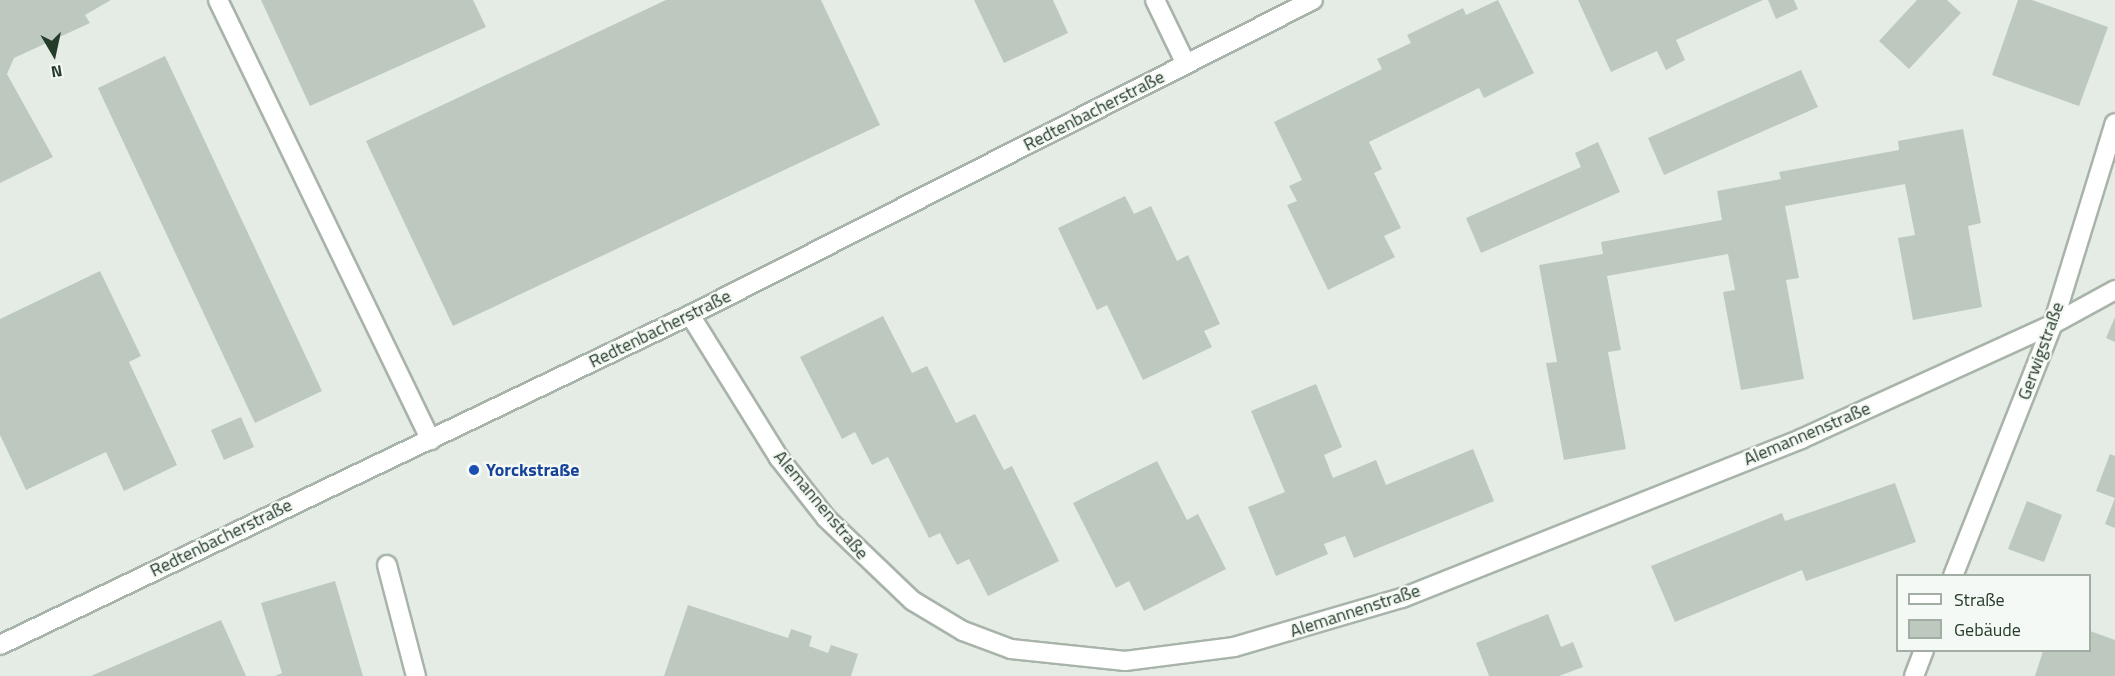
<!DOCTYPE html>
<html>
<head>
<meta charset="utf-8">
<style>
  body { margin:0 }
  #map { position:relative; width:2115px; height:676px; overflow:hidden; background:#e5ece5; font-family:"Titillium Web",sans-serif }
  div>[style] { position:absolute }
  .building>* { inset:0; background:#bdc9be }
  .roads { filter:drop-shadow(2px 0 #a8b4a9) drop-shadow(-2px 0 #a8b4a9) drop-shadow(0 2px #a8b4a9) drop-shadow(0 -2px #a8b4a9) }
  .minor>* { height:18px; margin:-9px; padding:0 9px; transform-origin:9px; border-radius:9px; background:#fff }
  .dots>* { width:16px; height:16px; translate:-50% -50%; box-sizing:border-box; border:3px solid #f5f9f5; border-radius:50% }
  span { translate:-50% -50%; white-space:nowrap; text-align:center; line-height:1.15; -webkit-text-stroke:4.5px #f5f9f5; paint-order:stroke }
  .street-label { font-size:18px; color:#263c2a }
  .transit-label { font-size:18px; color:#164399; font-weight:700 }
  .left { translate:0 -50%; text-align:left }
  .legend { position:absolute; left:1896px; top:574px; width:195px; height:78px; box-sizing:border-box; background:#f5f9f5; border:2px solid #a2ada4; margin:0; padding:8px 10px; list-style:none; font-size:18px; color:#263c2a }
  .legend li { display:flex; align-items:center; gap:12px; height:30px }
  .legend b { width:30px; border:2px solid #a2ada4 }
  .north { position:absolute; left:24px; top:24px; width:60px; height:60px; -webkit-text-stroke:4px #f5f9f5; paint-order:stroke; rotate:171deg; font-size:16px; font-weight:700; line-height:24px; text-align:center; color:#263c2a }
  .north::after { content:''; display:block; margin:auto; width:21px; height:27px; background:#263c2a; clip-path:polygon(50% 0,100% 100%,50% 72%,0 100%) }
</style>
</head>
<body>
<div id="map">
  <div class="building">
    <div style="clip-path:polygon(0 0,111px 0,85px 15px,90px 23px,14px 58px,7px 74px,53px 157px,0 183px)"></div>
    <div style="clip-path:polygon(261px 0,473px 0,486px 27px,310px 106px)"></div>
    <div style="clip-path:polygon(666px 0,821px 0,880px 125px,453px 326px,366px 141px)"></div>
    <div style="clip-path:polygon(974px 0,1053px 0,1068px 33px,1004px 63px)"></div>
    <div style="clip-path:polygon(1498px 0,1534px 73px,1484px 98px,1479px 88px,1369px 142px,1382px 169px,1374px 173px,1401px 228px,1384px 236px,1395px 257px,1328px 290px,1287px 205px,1297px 201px,1289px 186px,1302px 180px,1274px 122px,1382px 69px,1377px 59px,1411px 43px,1407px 35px,1463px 8px,1466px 15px)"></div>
    <div style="clip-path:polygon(1578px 0,1763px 0,1676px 40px,1685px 60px,1666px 70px,1657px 51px,1611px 72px)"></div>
    <div style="clip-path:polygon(1768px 0,1794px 0,1798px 9px,1776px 19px)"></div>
    <div style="clip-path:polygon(1917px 0,1947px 0,1961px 13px,1909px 69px,1879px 41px)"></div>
    <div style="clip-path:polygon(2018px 0,2032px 0,2108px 27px,2079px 106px,1992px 75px)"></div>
    <div style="clip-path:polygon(165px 56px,322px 391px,255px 423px,98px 88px)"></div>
    <div style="clip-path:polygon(1801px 70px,1818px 107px,1664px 175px,1648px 138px)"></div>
    <div style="clip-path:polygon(1963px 129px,1981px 223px,1968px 226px,1982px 307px,1913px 320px,1898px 238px,1915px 235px,1905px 184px,1785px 206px,1799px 278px,1786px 280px,1804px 379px,1741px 390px,1723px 292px,1735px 290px,1728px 254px,1607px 276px,1621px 350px,1608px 352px,1626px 449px,1564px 460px,1546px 363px,1557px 362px,1539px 265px,1603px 254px,1601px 242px,1722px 220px,1717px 191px,1781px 179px,1779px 172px,1899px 150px,1898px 141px)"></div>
    <div style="clip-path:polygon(1598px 142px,1620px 192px,1481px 253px,1466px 218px,1581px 167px,1575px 153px)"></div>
    <div style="clip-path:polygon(1125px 196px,1134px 214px,1151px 206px,1177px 261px,1188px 255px,1220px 324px,1204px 331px,1212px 347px,1143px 380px,1107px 305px,1097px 310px,1058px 228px)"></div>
    <div style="clip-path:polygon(100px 271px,141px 356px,129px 362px,177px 465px,124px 491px,106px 452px,26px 490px,0 435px,0 319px)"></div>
    <div style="clip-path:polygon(883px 316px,912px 373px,927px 366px,956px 423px,975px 414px,1004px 470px,1012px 466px,1059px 561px,988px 596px,969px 559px,957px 565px,940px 533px,929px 538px,888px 457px,872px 465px,855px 432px,842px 439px,800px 357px)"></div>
    <div style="clip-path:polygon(2115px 317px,2115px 342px,2106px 338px)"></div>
    <div style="clip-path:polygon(1316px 384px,1342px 447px,1324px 455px,1333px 478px,1376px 460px,1386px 485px,1473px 449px,1494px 501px,1354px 558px,1345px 536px,1324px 544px,1328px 554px,1276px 576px,1248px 507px,1285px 492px,1251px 411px)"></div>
    <div style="clip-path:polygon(241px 417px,254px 447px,224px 460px,211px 430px)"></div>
    <div style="clip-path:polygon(2110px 454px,2115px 456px,2115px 528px,2105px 524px,2115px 498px,2096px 491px)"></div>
    <div style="clip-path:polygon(1157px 461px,1187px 520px,1198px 514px,1226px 569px,1144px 611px,1129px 581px,1116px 588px,1073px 503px)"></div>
    <div style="clip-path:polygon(1895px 483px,1916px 542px,1806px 581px,1802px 570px,1675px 622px,1651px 566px,1782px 513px,1785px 521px)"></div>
    <div style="clip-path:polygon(2027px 501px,2062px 515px,2044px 562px,2008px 549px)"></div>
    <div style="clip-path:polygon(335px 581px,363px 676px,275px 676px,282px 673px,261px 603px)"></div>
    <div style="clip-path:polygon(688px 605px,788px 638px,791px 629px,812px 636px,809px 646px,828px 653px,831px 645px,858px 654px,851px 676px,664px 676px)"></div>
    <div style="clip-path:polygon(1548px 614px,1561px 647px,1573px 642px,1583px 667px,1559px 676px,1489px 676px,1476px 643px)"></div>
    <div style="clip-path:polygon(221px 620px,246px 676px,91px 676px)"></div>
    <div style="clip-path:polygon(2090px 631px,2115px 640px,2115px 676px,2035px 676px,2043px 651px,2090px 651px)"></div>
  </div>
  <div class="roads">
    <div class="minor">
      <div style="left:218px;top:0;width:489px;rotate:64.2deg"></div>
      <div style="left:1155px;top:0;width:71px;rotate:64.2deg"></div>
      <div style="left:690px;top:315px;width:168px;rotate:58.1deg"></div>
      <div style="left:779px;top:458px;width:76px;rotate:51.9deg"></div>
      <div style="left:826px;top:518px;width:120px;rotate:43.7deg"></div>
      <div style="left:913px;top:601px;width:58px;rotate:31deg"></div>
      <div style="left:963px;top:631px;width:51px;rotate:20.6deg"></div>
      <div style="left:1011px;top:649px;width:115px;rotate:6deg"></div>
      <div style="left:1125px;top:661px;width:110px;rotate:-7.3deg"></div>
      <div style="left:1234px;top:647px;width:175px;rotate:-16.3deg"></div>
      <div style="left:1402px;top:598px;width:430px;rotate:-21.7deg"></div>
      <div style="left:1801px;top:439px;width:277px;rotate:-24.5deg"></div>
      <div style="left:2053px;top:324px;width:71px;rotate:-28.7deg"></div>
      <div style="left:387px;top:565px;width:115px;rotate:75.4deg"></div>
      <div style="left:1953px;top:576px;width:271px;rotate:-68.4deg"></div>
      <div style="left:2053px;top:324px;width:210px;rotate:-72.9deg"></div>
      <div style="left:0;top:645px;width:765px;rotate:-25.56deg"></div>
      <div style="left:690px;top:315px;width:698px;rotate:-26.82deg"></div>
      <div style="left:1914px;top:676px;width:28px;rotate:-69deg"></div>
    </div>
  </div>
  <div class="dots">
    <div style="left:474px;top:470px;background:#1a4fb4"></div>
  </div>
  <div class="street-label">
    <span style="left:1094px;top:111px;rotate:-27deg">Redtenbacherstraße</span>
    <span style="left:660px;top:329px;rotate:-26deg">Redtenbacherstraße</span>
    <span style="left:2041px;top:351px;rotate:-70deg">Gerwigstraße</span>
    <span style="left:1807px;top:434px;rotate:-23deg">Alemannenstraße</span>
    <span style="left:821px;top:505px;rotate:50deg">Alemannenstraße</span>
    <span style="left:221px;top:538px;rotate:-26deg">Redtenbacherstraße</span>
    <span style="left:1355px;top:611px;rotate:-18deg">Alemannenstraße</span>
  </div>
  <div class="transit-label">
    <span class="left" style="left:486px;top:470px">Yorckstraße</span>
  </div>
  <ul class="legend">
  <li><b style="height:8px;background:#fff"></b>Straße</li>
  <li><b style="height:16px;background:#bdc9be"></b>Gebäude</li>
  </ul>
  <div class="north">N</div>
</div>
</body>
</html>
